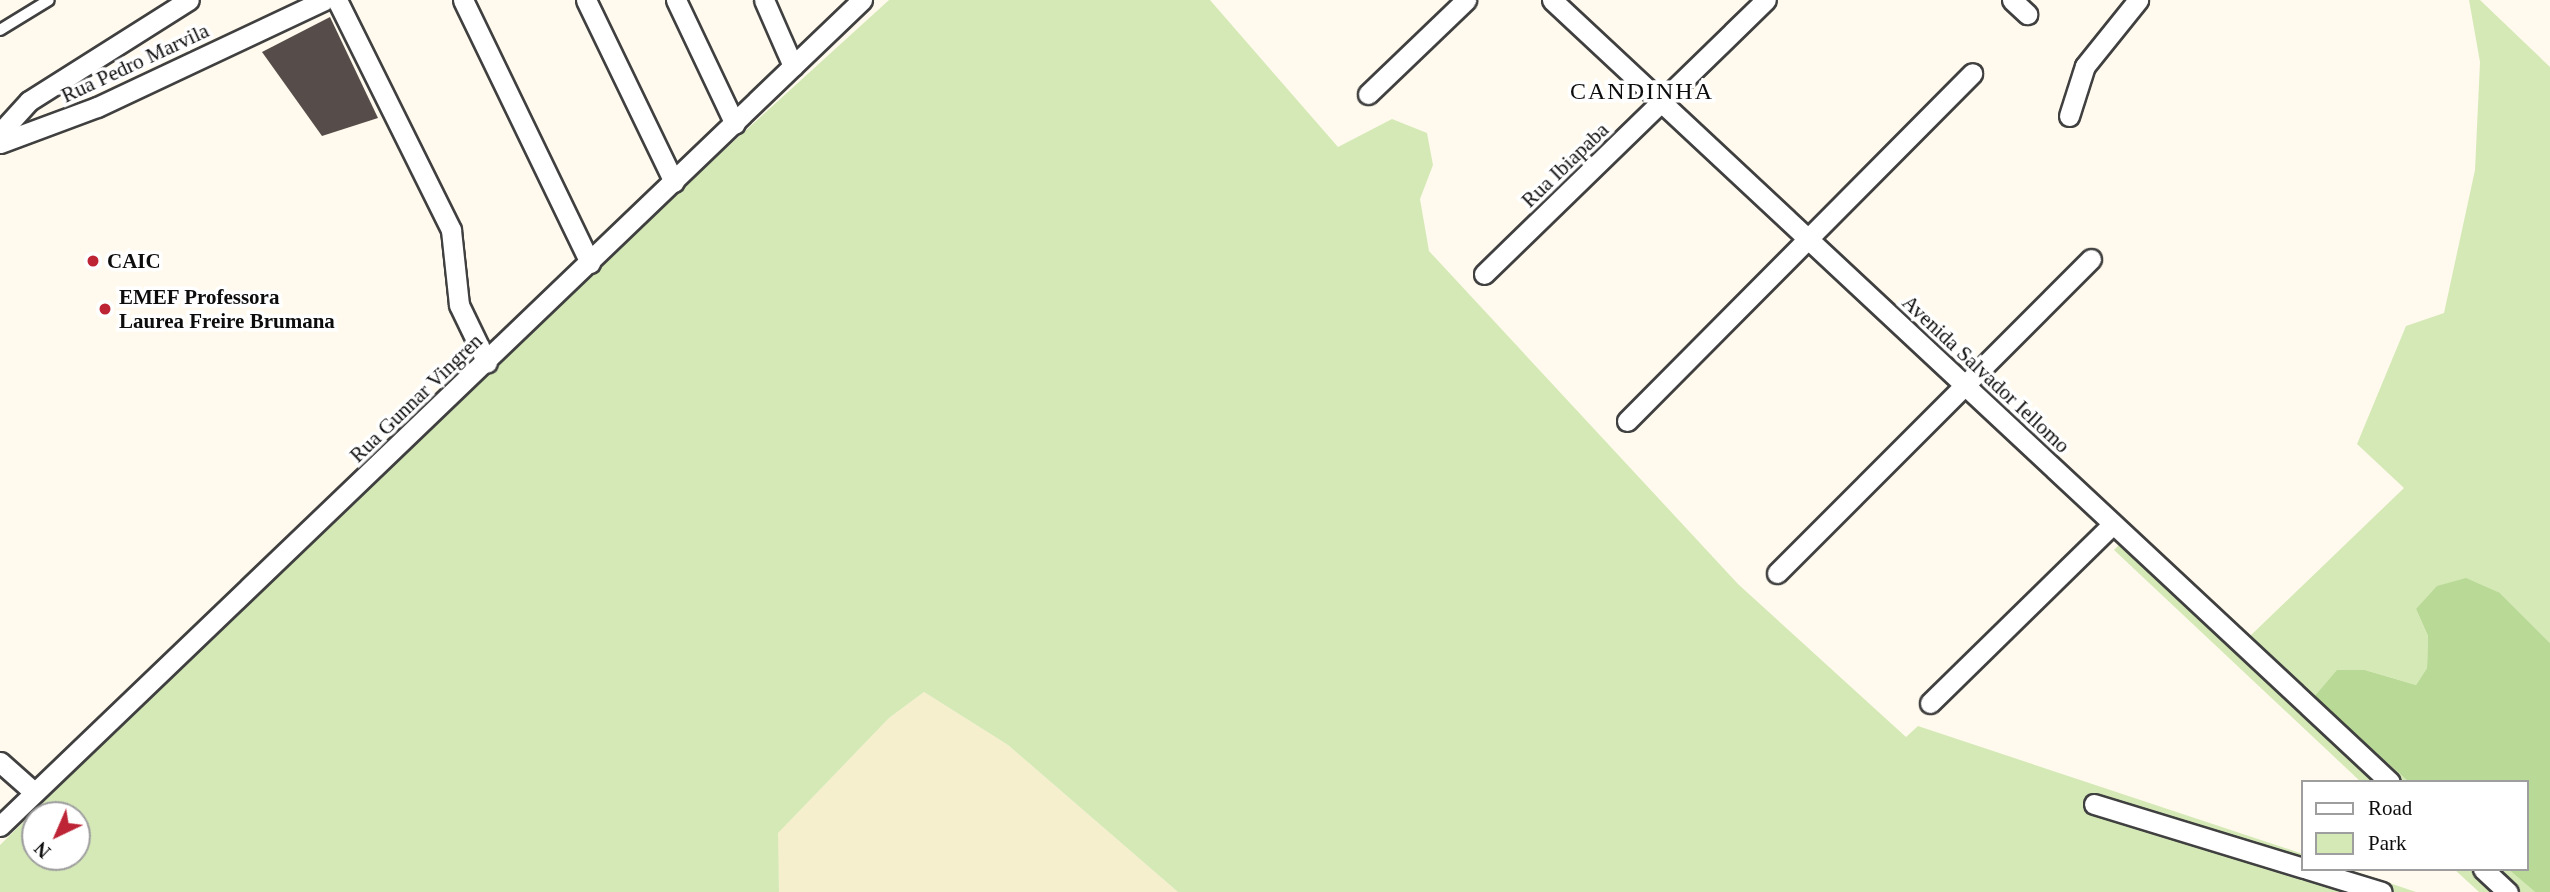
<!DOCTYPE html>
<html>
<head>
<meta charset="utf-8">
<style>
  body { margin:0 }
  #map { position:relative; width:2550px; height:892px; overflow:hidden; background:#fffaed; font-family:"Times New Roman",serif }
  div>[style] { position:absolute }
  .farmland>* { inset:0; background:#f5efce }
  .green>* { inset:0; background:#d5e9b7 }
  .forest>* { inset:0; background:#b9da96 }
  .building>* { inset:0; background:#564d4a }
  .roads { filter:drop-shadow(2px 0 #404040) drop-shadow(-2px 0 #404040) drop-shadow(0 2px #404040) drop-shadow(0 -2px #404040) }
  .service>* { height:10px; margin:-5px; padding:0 5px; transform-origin:5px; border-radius:5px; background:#fff }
  .minor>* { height:19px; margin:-9.5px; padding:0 9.5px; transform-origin:9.5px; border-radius:9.5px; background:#fff }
  .dots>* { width:19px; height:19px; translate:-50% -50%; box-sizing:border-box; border:4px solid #fff; border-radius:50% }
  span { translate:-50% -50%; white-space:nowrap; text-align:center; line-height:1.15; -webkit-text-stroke:7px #fff; paint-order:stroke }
  .street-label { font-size:21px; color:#0d0d0d }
  .poi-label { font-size:21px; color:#0d0d0d; font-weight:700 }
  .left { translate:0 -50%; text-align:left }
  .quarter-label { font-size:24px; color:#0d0d0d; letter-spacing:2px }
  .legend { position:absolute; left:2301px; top:780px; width:228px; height:91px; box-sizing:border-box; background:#fff; border:2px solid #9e9e9e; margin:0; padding:9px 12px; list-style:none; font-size:21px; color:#0d0d0d }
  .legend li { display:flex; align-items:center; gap:14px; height:35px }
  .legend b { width:35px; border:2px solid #9e9e9e }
  .north { position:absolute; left:21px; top:801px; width:70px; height:70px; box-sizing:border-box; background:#fff; border:2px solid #9e9e9e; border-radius:50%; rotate:224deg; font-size:19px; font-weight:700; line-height:28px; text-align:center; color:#0d0d0d }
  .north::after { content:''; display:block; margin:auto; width:24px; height:32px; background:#bd2537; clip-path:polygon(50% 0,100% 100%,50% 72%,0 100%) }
</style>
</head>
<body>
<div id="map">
  <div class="farmland">
    <div style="clip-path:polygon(924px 692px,1008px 745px,1178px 892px,779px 892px,777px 833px,889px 718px)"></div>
  </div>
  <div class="green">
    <div style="clip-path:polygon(evenodd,889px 0,1210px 0,1338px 147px,1392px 119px,1427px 133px,1433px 165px,1420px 199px,1429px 251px,1738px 584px,1906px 737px,1918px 726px,2303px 854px,2303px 869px,2348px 869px,2416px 892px,1178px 892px,1008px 745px,924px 692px,889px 718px,778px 833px,779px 892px,0 892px,0 845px,502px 352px,889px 0,35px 815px,77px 815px,77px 857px,35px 857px,35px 815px)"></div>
    <div style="clip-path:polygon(2469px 0,2480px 0,2550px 67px,2550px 643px,2500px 593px,2416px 609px,2428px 636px,2427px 668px,2416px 685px,2365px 670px,2314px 696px,2409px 782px,2361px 782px,2114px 550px,2133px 531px,2249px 637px,2404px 488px,2357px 444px,2406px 326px,2444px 313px,2475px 170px,2480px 62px)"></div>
    <div style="clip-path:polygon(2454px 869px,2508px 869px,2535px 892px,2479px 892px)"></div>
  </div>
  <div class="forest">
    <div style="clip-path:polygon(2466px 578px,2500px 593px,2550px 643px,2550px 892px,2535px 892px,2508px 869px,2527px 869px,2527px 782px,2409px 782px,2314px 697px,2337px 670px,2365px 670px,2416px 685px,2427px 668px,2428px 636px,2416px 609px,2437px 586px)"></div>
  </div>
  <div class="building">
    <div style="clip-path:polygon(330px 17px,378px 118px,322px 136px,262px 52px)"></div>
  </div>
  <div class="roads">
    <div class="service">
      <div style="left:0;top:30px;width:57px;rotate:-31.5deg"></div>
    </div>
    <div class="minor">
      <div style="left:337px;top:0;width:257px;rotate:63.6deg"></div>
      <div style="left:451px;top:230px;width:75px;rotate:83.9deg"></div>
      <div style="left:459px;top:305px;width:64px;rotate:64.2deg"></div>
      <div style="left:463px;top:0;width:292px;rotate:64.2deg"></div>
      <div style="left:586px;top:0;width:202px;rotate:64.2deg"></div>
      <div style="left:676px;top:0;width:137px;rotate:64.6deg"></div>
      <div style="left:764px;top:0;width:72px;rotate:66.3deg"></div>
      <div style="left:1552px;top:0;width:1146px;rotate:43.02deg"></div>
      <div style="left:2012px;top:0;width:21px;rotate:43deg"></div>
      <div style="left:1368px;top:94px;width:136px;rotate:-43.8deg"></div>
      <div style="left:2069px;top:116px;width:52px;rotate:-72.3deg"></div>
      <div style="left:2085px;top:66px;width:85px;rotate:-51.2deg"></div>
      <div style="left:0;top:133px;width:43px;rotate:-47.8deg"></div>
      <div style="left:29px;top:101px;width:189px;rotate:-32.3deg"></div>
      <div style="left:0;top:143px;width:103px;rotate:-20.4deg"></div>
      <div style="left:97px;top:107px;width:251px;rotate:-25.2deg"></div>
      <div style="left:1484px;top:274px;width:393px;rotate:-44.2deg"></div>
      <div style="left:1627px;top:421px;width:490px;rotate:-45.2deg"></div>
      <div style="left:1777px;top:573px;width:444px;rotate:-45deg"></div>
      <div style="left:1930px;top:703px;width:256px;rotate:-44.4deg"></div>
      <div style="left:0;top:762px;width:45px;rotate:41.4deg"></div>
      <div style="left:2094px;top:804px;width:219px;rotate:17deg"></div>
      <div style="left:0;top:826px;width:1194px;rotate:-43.78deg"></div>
      <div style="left:2307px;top:869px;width:78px;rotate:17deg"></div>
      <div style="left:2483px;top:869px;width:34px;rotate:43deg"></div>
    </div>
  </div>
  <div class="dots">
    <div style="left:93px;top:261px;background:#bd2537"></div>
    <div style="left:105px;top:309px;background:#bd2537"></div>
  </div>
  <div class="street-label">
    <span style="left:135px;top:63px;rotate:-25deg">Rua Pedro Marvila</span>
    <span style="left:1565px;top:165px;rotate:-44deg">Rua Ibiapaba</span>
    <span style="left:1986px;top:374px;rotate:43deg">Avenida Salvador Iellomo</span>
    <span style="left:416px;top:398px;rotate:-44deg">Rua Gunnar Vingren</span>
  </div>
  <div class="poi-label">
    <span class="left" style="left:107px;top:261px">CAIC</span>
    <span class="left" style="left:119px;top:309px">EMEF Professora<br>Laurea Freire Brumana</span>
  </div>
  <div class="quarter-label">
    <span style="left:1642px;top:92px">CANDINHA</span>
  </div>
  <ul class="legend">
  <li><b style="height:9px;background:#fff"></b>Road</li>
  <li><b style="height:19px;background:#d5e9b7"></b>Park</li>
  </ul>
  <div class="north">N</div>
</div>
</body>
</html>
